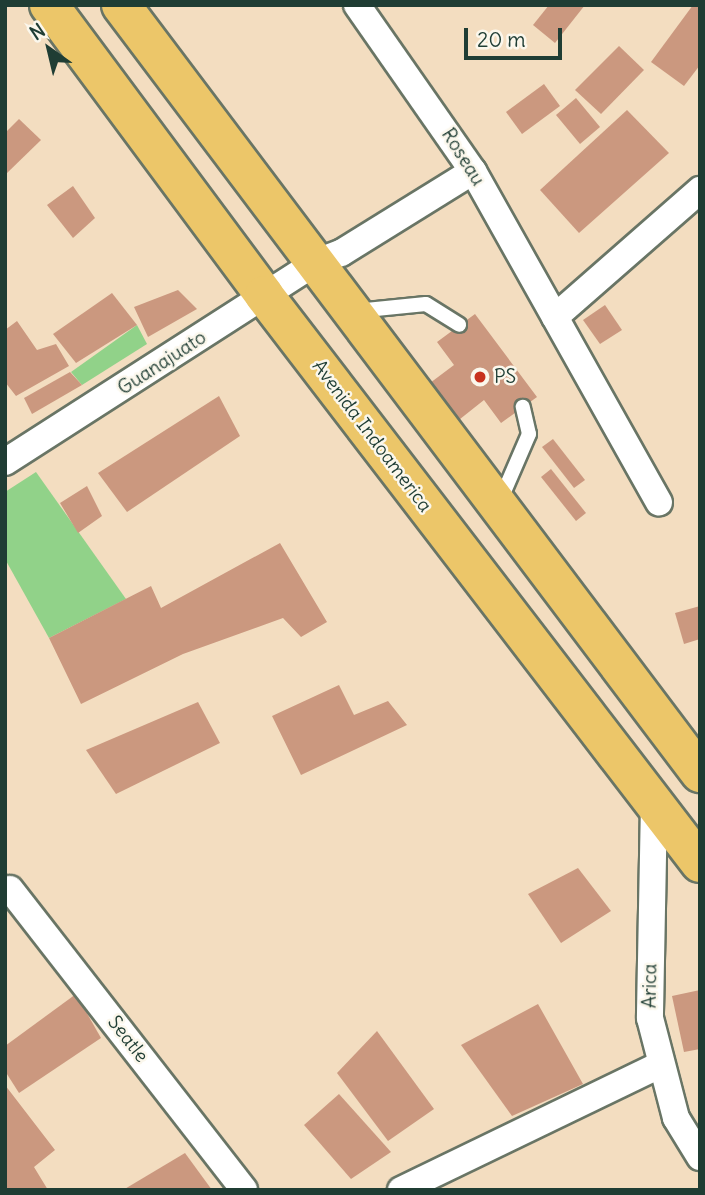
<!DOCTYPE html>
<html>
<head>
<meta charset="utf-8">
<style>
  body { margin:0 }
  #map { position:relative; width:705px; height:1195px; overflow:hidden; background:#f3ddc0; font-family:Delius,sans-serif }
  div>[style] { position:absolute }
  .green>* { inset:0; background:#91d289 }
  .building>* { inset:0; background:#cb987f }
  .roads { filter:drop-shadow(2px 0 #697565) drop-shadow(-2px 0 #697565) drop-shadow(0 2px #697565) drop-shadow(0 -2px #697565) }
  .service>* { height:14px; margin:-7px; padding:0 7px; transform-origin:7px; border-radius:7px; background:#fff }
  .minor>* { height:26px; margin:-13px; padding:0 13px; transform-origin:13px; border-radius:13px; background:#fff }
  .primary>* { height:38px; margin:-19px; padding:0 19px; transform-origin:19px; border-radius:19px; background:#ecc669 }
  .dots>* { width:19px; height:19px; translate:-50% -50%; box-sizing:border-box; border:4px solid #fbf7ec; border-radius:50% }
  span { translate:-50% -50%; white-space:nowrap; text-align:center; line-height:1.15; -webkit-text-stroke:5px #fbf7ec; paint-order:stroke }
  .street-label { font-size:19px; color:#1f3d34 }
  .poi-label { font-size:19px; color:#1f3d34 }
  .left { translate:0 -50%; text-align:left }
  .frame { position:absolute; inset:0; border:7px solid #1f3d34; pointer-events:none }
  .north { position:absolute; left:14px; top:14px; width:70px; height:70px; -webkit-text-stroke:5px #fbf7ec; paint-order:stroke; rotate:326deg; font-size:19px; font-weight:700; line-height:28px; text-align:center; color:#1f3d34 }
  .north::after { content:''; display:block; margin:auto; width:24px; height:32px; background:#1f3d34; clip-path:polygon(50% 0,100% 100%,50% 72%,0 100%) }
  .scale { position:absolute; left:464px; top:28px; width:98px; height:32px; box-sizing:border-box; border:4px solid #1f3d34; border-top:0; padding-left:9px; font-size:21px; line-height:24px; white-space:nowrap; color:#1f3d34; -webkit-text-stroke:5px #fbf7ec; paint-order:stroke }
</style>
</head>
<body>
<div id="map">
  <div class="green">
    <div style="clip-path:polygon(137px 325px,147px 344px,82px 385px,71px 372px)"></div>
    <div style="clip-path:polygon(36px 472px,126px 599px,49px 638px,5px 559px,5px 492px)"></div>
  </div>
  <div class="building">
    <div style="clip-path:polygon(549px 5px,585px 5px,555px 43px,533px 25px)"></div>
    <div style="clip-path:polygon(693px 5px,700px 5px,700px 65px,684px 86px,651px 62px)"></div>
    <div style="clip-path:polygon(619px 46px,644px 70px,601px 114px,575px 90px)"></div>
    <div style="clip-path:polygon(544px 84px,560px 106px,522px 134px,506px 112px)"></div>
    <div style="clip-path:polygon(576px 98px,600px 127px,580px 144px,556px 115px)"></div>
    <div style="clip-path:polygon(627px 110px,669px 153px,579px 233px,540px 190px)"></div>
    <div style="clip-path:polygon(19px 119px,41px 140px,5px 175px,5px 133px)"></div>
    <div style="clip-path:polygon(73px 186px,95px 218px,73px 238px,47px 205px)"></div>
    <div style="clip-path:polygon(178px 290px,197px 309px,148px 337px,134px 307px)"></div>
    <div style="clip-path:polygon(112px 293px,137px 325px,76px 363px,53px 334px)"></div>
    <div style="clip-path:polygon(605px 305px,622px 330px,600px 344px,583px 320px)"></div>
    <div style="clip-path:polygon(475px 314px,537px 397px,501px 423px,484px 400px,450px 427px,422px 389px,454px 365px,437px 342px)"></div>
    <div style="clip-path:polygon(17px 321px,37px 350px,56px 344px,69px 366px,16px 396px,5px 382px,5px 330px)"></div>
    <div style="clip-path:polygon(70px 372px,82px 385px,32px 414px,24px 398px)"></div>
    <div style="clip-path:polygon(219px 396px,240px 436px,127px 512px,98px 473px)"></div>
    <div style="clip-path:polygon(553px 439px,585px 480px,574px 488px,542px 447px)"></div>
    <div style="clip-path:polygon(551px 469px,586px 513px,576px 521px,541px 477px)"></div>
    <div style="clip-path:polygon(87px 486px,102px 516px,78px 533px,60px 503px)"></div>
    <div style="clip-path:polygon(280px 543px,327px 622px,301px 637px,283px 618px,183px 654px,81px 704px,49px 638px,151px 586px,161px 608px)"></div>
    <div style="clip-path:polygon(700px 606px,700px 639px,684px 644px,675px 613px)"></div>
    <div style="clip-path:polygon(339px 685px,354px 715px,388px 701px,407px 725px,301px 775px,272px 716px)"></div>
    <div style="clip-path:polygon(198px 702px,220px 743px,116px 794px,86px 750px)"></div>
    <div style="clip-path:polygon(578px 868px,611px 911px,561px 943px,528px 894px)"></div>
    <div style="clip-path:polygon(700px 990px,700px 1049px,684px 1052px,672px 996px)"></div>
    <div style="clip-path:polygon(76px 994px,101px 1038px,19px 1093px,5px 1071px,5px 1046px)"></div>
    <div style="clip-path:polygon(538px 1004px,583px 1084px,512px 1116px,461px 1045px)"></div>
    <div style="clip-path:polygon(377px 1031px,434px 1109px,388px 1141px,337px 1073px)"></div>
    <div style="clip-path:polygon(5px 1085px,55px 1150px,34px 1167px,48px 1190px,5px 1190px)"></div>
    <div style="clip-path:polygon(339px 1094px,391px 1152px,351px 1179px,304px 1125px)"></div>
    <div style="clip-path:polygon(185px 1153px,212px 1190px,123px 1190px)"></div>
  </div>
  <div class="roads">
    <div class="service">
      <div style="left:356px;top:311px;width:70px;rotate:-5.7deg"></div>
      <div style="left:426px;top:304px;width:39px;rotate:32deg"></div>
      <div style="left:500px;top:501px;width:73px;rotate:-66.6deg"></div>
      <div style="left:529px;top:434px;width:28px;rotate:-103deg"></div>
    </div>
    <div class="minor">
      <div style="left:357px;top:5px;width:203px;rotate:55.1deg"></div>
      <div style="left:473px;top:171px;width:380px;rotate:60.7deg"></div>
      <div style="left:555px;top:317px;width:193px;rotate:-41.2deg"></div>
      <div style="left:5px;top:462px;width:371px;rotate:-32.7deg"></div>
      <div style="left:317px;top:262px;width:26px;rotate:-21deg"></div>
      <div style="left:341px;top:253px;width:155px;rotate:-31.8deg"></div>
      <div style="left:654px;top:804px;width:214px;rotate:91.1deg"></div>
      <div style="left:650px;top:1018px;width:103px;rotate:75.4deg"></div>
      <div style="left:676px;top:1118px;width:46px;rotate:58.4deg"></div>
      <div style="left:10px;top:889px;width:381px;rotate:52.1deg"></div>
      <div style="left:401px;top:1190px;width:288px;rotate:-25.8deg"></div>
    </div>
    <div class="primary">
      <div style="left:49px;top:5px;width:361px;rotate:53.4deg"></div>
      <div style="left:264px;top:295px;width:716px;rotate:52.49deg"></div>
      <div style="left:121px;top:5px;width:962px;rotate:52.99deg"></div>
    </div>
  </div>
  <div class="dots">
    <div style="left:480px;top:377px;background:#c8321e"></div>
  </div>
  <div class="street-label">
    <span style="left:463px;top:157px;rotate:58deg">Roseau</span>
    <span style="left:162px;top:363px;rotate:-33deg">Guanajuato</span>
    <span style="left:372px;top:436px;rotate:53deg">Avenida Indoamerica</span>
    <span style="left:650px;top:986px;rotate:-89deg">Arica</span>
    <span style="left:128px;top:1039px;rotate:52deg">Seatle</span>
  </div>
  <div class="poi-label">
    <span class="left" style="left:494px;top:377px">PS</span>
  </div>
  <div class="frame"></div>
  <div class="north">N</div>
  <div class="scale">20 m</div>
</div>
</body>
</html>
